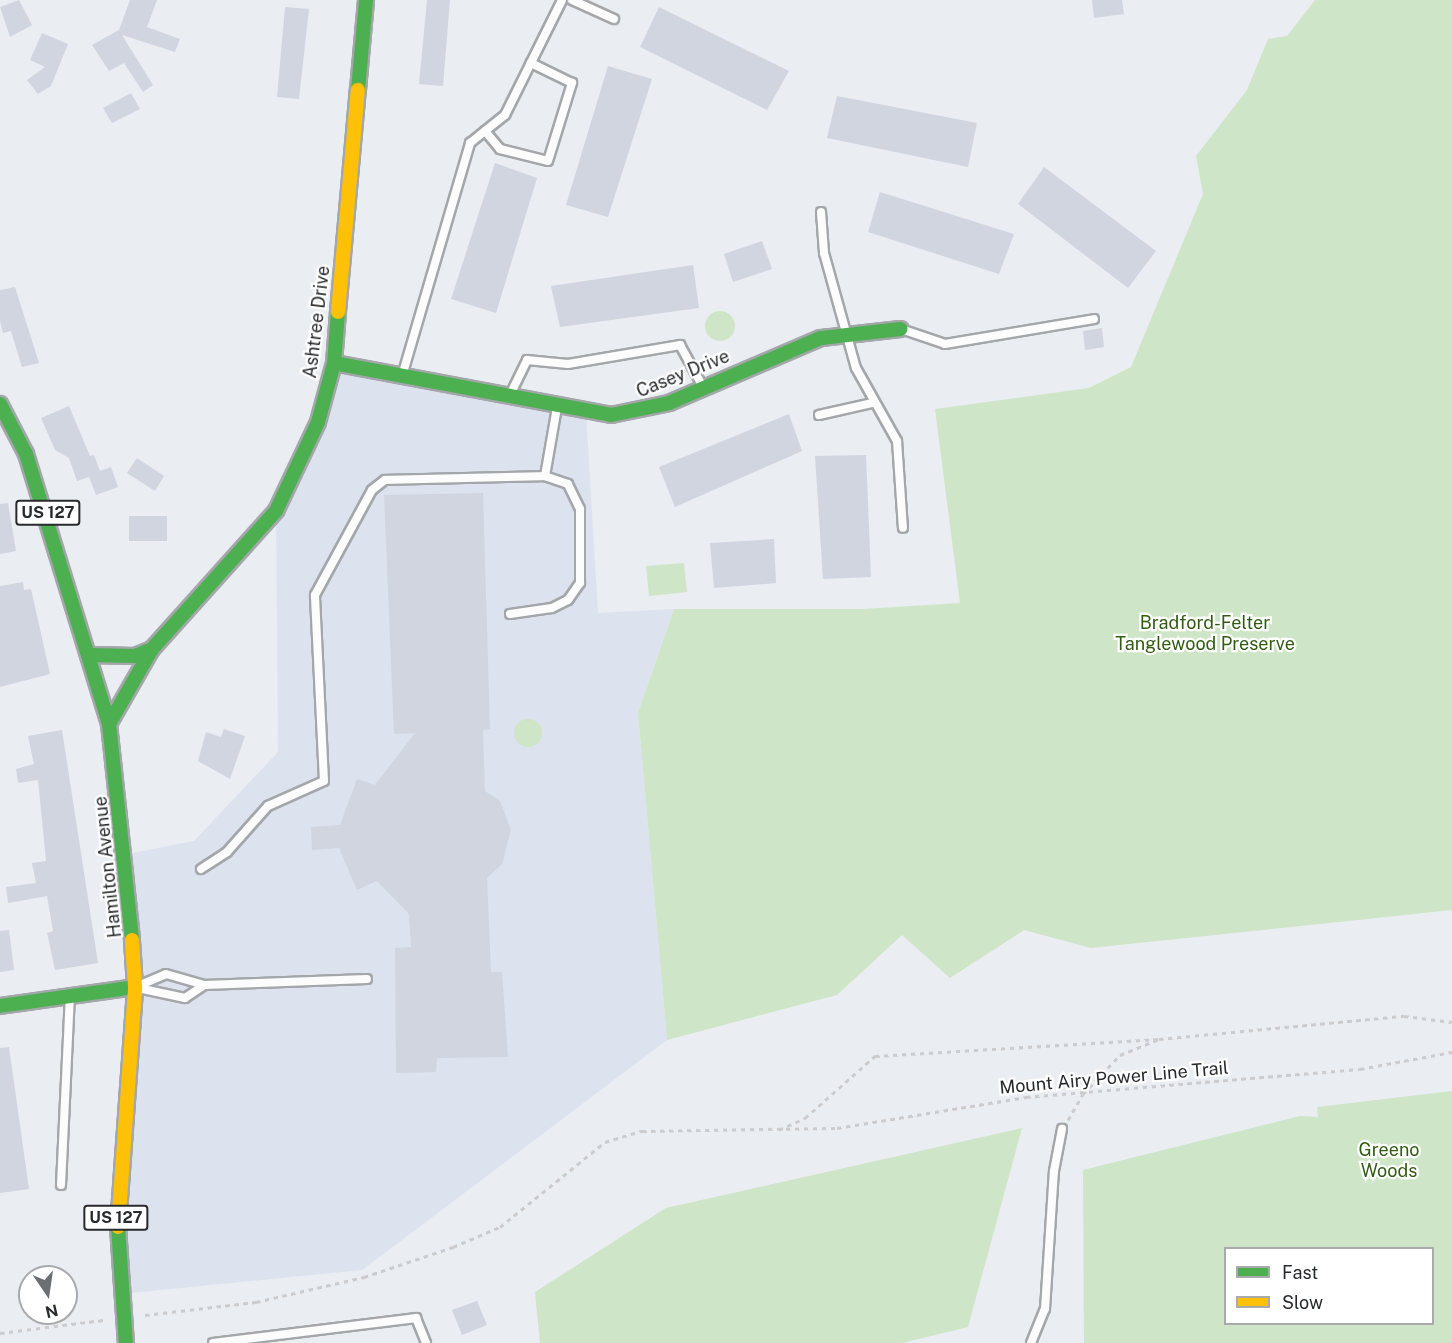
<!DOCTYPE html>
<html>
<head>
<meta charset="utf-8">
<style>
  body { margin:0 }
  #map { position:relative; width:1452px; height:1343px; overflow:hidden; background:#eaedf2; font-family:"Public Sans",sans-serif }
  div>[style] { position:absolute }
  .built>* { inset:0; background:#dce2ee }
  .green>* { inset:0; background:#cfe5c7 }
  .round { border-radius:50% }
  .building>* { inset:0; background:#d0d5e0 }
  .path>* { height:3px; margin-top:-1.5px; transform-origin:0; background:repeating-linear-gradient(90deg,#ccccce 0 4.5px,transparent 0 9px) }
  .roads { filter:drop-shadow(2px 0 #a4a7aa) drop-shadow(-2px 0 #a4a7aa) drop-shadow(0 2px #a4a7aa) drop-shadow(0 -2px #a4a7aa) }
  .lane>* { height:8px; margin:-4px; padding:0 4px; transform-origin:4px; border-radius:4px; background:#fcfcfd }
  .fast>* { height:14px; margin:-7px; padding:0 7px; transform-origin:7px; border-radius:7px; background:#4caf50 }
  .slow>* { height:14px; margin:-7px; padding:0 7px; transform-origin:7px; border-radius:7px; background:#ffc107 }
  span { translate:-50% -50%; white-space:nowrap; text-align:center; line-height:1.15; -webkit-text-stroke:4.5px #fff; paint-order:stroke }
  .shield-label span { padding:2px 4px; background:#fff; border:2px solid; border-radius:4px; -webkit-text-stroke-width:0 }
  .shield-label { font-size:16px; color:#282a2d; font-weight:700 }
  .street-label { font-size:18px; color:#282a2d }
  .park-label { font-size:18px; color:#325b13 }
  .legend { position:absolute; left:1224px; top:1247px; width:210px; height:78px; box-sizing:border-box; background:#fff; border:2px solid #a9aaab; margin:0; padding:8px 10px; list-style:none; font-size:18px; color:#282a2d }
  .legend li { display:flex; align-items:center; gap:12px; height:30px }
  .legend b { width:30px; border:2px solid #a9aaab }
  .north { position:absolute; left:18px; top:1265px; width:60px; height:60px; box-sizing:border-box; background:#fff; border:2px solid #a9aaab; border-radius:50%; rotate:167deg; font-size:16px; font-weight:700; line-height:24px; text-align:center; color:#282a2d }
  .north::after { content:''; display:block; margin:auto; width:21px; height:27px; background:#6c6e72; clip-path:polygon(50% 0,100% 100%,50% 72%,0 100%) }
</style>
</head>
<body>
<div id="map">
  <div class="built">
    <div style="clip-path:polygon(334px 363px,586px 413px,598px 613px,674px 609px,638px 713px,667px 1040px,362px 1270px,120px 1294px,127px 854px,194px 841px,278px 752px,276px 511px)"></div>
  </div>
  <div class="green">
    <div style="clip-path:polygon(1315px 0,1452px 0,1452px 910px,1091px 948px,1024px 930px,950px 978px,902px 935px,837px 995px,667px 1040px,638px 713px,674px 609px,863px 609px,960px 603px,935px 409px,1089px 388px,1131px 367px,1203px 194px,1196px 156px,1247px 90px,1268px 39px,1287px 36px)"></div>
    <div class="round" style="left:705px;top:311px;width:30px;height:30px"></div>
    <div style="clip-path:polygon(684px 563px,687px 592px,649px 596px,646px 566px)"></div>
    <div class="round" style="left:514px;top:719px;width:28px;height:28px"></div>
    <div style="clip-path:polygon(evenodd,1452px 1091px,1452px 1343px,1084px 1343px,1083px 1170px,1300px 1116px,1318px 1117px,1317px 1107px,1452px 1091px,1226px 1248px,1432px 1248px,1432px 1324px,1226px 1324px,1226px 1248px)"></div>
    <div style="clip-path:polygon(1022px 1128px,968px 1327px,902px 1343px,540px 1343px,535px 1292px,666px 1208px)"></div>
  </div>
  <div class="building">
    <div style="clip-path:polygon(19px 0,32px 25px,10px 37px,0 7px)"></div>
    <div style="clip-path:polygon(130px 0,157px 0,147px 27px,180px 39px,175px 52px,122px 35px,153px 85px,143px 92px,124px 63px,109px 71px,92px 45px,119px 30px)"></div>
    <div style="clip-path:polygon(427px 0,450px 0,443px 86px,419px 84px)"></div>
    <div style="clip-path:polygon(1092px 0,1122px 0,1124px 14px,1094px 18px)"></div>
    <div style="clip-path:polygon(285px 7px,309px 9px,299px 99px,277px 97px)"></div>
    <div style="clip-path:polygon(659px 7px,789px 71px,767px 110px,640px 47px)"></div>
    <div style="clip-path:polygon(42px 33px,68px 44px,51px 86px,38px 94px,27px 80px,45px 67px,30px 60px)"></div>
    <div style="clip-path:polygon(608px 66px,652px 79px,608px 217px,566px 205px)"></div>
    <div style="clip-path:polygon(131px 93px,140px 109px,112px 123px,103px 108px)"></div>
    <div style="clip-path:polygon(837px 96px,977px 123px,968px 167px,827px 138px)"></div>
    <div style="clip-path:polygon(495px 163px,537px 178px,496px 313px,451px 299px)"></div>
    <div style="clip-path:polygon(1044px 167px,1156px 251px,1128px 288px,1018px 204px)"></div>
    <div style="clip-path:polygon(880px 192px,1014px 234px,999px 274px,868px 232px)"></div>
    <div style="clip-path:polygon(762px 241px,772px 269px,733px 282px,724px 254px)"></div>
    <div style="clip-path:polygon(693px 265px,699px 308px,560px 327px,551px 286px)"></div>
    <div style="clip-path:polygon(15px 287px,39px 363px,22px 367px,11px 331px,3px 333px,0 321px,0 290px)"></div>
    <div style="clip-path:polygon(1102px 328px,1104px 347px,1085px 350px,1083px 331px)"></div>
    <div style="clip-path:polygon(69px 406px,90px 456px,94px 455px,100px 471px,111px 467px,118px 487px,96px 495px,89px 477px,77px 481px,69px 458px,55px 450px,41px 418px)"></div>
    <div style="clip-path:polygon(789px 414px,802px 451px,675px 507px,659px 467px)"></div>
    <div style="clip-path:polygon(866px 455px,871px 577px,823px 579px,815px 456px)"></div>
    <div style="clip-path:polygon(137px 458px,164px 476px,155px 491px,127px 473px)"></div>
    <div style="clip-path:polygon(483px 493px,490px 729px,483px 730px,485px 791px,500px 801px,511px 830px,502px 864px,487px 878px,491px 972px,502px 972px,508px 1057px,437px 1058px,436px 1072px,396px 1073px,395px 948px,411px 947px,409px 914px,377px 881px,357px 890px,339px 848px,312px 850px,311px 827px,340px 825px,357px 779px,375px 785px,415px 733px,394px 734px,384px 495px)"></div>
    <div style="clip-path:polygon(8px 503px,16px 551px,0 554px,0 504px)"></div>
    <div style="clip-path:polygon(129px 516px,167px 516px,167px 541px,129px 541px)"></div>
    <div style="clip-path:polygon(774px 539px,776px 583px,714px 588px,710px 543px)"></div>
    <div style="clip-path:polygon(23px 582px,24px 590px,31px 589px,50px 674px,0 687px,0 586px)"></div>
    <div style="clip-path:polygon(224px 729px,245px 736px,230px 779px,198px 761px,206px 732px,221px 737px)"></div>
    <div style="clip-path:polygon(62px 730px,98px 963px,55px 970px,47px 933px,53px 931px,47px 896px,8px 903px,6px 887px,36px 883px,32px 863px,46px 861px,38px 780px,18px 783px,16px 769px,34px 764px,28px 736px)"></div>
    <div style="clip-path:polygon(9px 930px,14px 970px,0 972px,0 931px)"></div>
    <div style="clip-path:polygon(9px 1047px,29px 1189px,0 1193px,0 1048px)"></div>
    <div style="clip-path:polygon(477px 1301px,487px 1325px,462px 1335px,452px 1310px)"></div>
  </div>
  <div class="path">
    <div style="left:1068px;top:1120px;width:30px;rotate:-60deg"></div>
    <div style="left:1083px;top:1094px;width:54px;rotate:-46.5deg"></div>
    <div style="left:1120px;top:1055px;width:42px;rotate:-22.3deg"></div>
    <div style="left:1159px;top:1039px;width:246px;rotate:-5.4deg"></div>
    <div style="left:1404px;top:1016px;width:48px;rotate:7.1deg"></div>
    <div style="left:779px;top:1130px;width:29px;rotate:-25deg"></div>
    <div style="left:805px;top:1118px;width:94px;rotate:-41.5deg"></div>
    <div style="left:875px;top:1056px;width:285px;rotate:-3.4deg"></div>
    <div style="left:145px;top:1315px;width:112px;rotate:-6.7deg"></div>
    <div style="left:256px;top:1302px;width:111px;rotate:-13deg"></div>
    <div style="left:364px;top:1277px;width:94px;rotate:-18.6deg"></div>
    <div style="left:453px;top:1247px;width:51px;rotate:-23.1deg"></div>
    <div style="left:500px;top:1227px;width:135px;rotate:-39deg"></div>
    <div style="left:605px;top:1142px;width:39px;rotate:-17deg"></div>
    <div style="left:642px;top:1131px;width:195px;rotate:-0.9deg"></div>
    <div style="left:837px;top:1128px;width:192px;rotate:-9.3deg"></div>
    <div style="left:1026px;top:1097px;width:335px;rotate:-4.8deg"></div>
    <div style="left:1360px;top:1069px;width:94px;rotate:-10.5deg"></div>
    <div style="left:0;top:1333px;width:104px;rotate:-7.2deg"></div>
  </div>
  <div class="roads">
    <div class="lane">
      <div style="left:572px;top:0;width:46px;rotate:24.3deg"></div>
      <div style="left:485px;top:131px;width:23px;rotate:50deg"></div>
      <div style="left:500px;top:149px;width:49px;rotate:14deg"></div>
      <div style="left:548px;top:161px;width:82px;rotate:-72.9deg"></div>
      <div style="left:572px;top:83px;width:46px;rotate:-154deg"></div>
      <div style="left:821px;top:212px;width:41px;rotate:85.8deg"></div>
      <div style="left:824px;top:253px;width:119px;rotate:74.5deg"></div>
      <div style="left:856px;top:368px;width:84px;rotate:60.7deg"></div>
      <div style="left:897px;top:441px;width:87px;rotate:86.1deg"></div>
      <div style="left:901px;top:329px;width:46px;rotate:18.8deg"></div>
      <div style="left:945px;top:344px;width:151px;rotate:-9.5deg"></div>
      <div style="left:402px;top:376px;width:243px;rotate:-73.7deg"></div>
      <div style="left:470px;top:143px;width:45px;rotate:-38.7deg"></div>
      <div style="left:505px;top:115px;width:128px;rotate:-63.6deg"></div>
      <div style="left:510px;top:395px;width:39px;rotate:-64deg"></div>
      <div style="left:527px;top:360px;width:41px;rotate:5.6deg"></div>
      <div style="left:568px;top:364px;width:114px;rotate:-9.6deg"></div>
      <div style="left:680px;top:345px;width:48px;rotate:61.3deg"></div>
      <div style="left:819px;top:415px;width:54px;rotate:-12.8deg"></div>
      <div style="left:510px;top:614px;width:42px;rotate:-8.1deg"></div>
      <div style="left:552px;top:608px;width:18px;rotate:-27deg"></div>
      <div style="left:568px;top:600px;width:21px;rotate:-55deg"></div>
      <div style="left:580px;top:583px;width:74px;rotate:-90deg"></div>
      <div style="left:580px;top:509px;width:28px;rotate:-116deg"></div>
      <div style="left:568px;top:484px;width:24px;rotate:-161deg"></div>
      <div style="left:201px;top:869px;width:31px;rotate:-33deg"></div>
      <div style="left:227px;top:852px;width:62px;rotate:-48.3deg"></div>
      <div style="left:268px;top:806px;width:61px;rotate:-24.1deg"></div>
      <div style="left:324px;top:781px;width:186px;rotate:-92.8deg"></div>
      <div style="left:315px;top:595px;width:119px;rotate:-61.5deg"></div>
      <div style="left:372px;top:490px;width:16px;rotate:-38deg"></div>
      <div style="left:385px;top:480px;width:160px;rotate:-1.4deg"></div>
      <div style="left:545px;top:476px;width:70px;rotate:-80.1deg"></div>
      <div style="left:138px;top:986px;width:30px;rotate:-23deg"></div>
      <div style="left:166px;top:974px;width:40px;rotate:16deg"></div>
      <div style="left:204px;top:985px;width:163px;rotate:-2.1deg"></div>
      <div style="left:138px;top:988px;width:48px;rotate:12deg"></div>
      <div style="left:185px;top:998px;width:23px;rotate:-34deg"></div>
      <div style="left:61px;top:1185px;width:189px;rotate:-87.3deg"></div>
      <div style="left:213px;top:1343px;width:205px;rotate:-7deg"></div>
      <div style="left:416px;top:1318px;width:27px;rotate:68deg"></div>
      <div style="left:1031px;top:1343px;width:37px;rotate:-68deg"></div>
      <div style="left:1045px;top:1309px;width:138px;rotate:-86.3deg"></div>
      <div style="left:1054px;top:1171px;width:43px;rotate:-79.2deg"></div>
    </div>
    <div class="fast">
      <div style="left:358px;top:90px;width:90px;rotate:-84.9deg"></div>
      <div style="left:334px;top:363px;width:282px;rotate:10.6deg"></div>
      <div style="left:611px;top:415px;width:59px;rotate:-11.7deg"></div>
      <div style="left:669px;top:403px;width:165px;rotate:-23.2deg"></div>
      <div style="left:821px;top:338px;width:80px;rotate:-6.5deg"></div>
      <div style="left:0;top:404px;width:56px;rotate:62.5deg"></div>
      <div style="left:26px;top:454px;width:282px;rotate:72.9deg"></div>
      <div style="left:109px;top:724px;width:217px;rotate:83.9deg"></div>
      <div style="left:89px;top:655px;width:46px;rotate:1.2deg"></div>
      <div style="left:135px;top:656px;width:18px;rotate:-22deg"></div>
      <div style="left:109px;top:724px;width:86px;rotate:-60.2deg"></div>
      <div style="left:152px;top:649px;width:186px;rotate:-48.1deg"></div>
      <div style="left:276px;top:511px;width:98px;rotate:-64.7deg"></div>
      <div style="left:318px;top:422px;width:61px;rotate:-74.8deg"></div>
      <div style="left:334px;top:363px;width:51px;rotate:-85.5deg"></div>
      <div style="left:0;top:1006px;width:136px;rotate:-8deg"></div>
      <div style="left:118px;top:1227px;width:116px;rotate:86.1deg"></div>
    </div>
    <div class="slow">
      <div style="left:338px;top:312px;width:223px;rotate:-84.9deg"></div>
      <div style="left:118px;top:1227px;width:241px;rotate:-85.9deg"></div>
      <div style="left:135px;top:987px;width:47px;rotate:-93.7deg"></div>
    </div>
  </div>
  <div class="shield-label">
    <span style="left:48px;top:513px">US 127</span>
    <span style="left:116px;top:1218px">US 127</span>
  </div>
  <div class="street-label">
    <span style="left:317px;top:322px;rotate:-83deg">Ashtree Drive</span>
    <span style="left:683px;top:374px;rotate:-22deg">Casey Drive</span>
    <span style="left:108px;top:867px;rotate:-96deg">Hamilton Avenue</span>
    <span style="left:1114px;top:1078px;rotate:-5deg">Mount Airy Power Line Trail</span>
  </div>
  <div class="park-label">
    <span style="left:1205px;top:634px">Bradford-Felter<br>Tanglewood Preserve</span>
    <span style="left:1389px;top:1161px">Greeno<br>Woods</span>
  </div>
  <ul class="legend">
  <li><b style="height:8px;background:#4caf50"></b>Fast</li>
  <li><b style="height:8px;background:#ffc107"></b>Slow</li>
  </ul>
  <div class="north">N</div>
</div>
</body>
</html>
